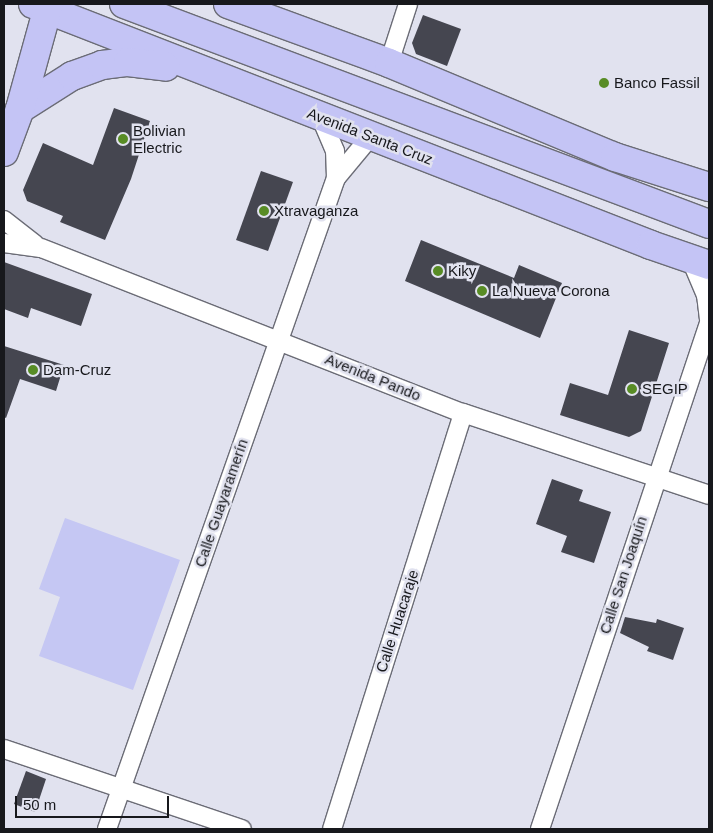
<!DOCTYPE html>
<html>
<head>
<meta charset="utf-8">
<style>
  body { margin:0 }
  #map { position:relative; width:713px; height:833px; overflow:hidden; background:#e1e2ef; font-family:Arial,sans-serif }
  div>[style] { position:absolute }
  .green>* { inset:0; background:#c5c7f3 }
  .building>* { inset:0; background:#454650 }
  .roads { filter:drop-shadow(1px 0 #6b6c76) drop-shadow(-1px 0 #6b6c76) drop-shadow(0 1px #6b6c76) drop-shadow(0 -1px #6b6c76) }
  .street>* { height:18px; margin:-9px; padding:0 9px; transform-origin:9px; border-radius:9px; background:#fff }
  .primary>* { height:28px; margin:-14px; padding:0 14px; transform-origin:14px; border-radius:14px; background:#c4c4f5 }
  .dots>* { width:14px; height:14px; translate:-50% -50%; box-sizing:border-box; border:2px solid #e1e2ef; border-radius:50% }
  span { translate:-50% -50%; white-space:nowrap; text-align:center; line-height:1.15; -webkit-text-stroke:5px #e1e2ef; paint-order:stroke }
  .poi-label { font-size:15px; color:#17181c }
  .left { translate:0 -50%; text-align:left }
  .street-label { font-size:15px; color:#17181c }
  .frame { position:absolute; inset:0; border:5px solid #17181c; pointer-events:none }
  .scale { position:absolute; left:15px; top:796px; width:154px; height:22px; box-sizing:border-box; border:2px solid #17181c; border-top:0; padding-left:6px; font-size:15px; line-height:18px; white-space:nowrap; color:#17181c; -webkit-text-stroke:4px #e1e2ef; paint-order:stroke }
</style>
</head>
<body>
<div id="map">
  <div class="green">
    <div style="clip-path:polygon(65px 518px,180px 560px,133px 690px,39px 656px,60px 597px,39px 589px)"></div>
  </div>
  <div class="building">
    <div style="clip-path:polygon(423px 15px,461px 29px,447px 66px,416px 54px,412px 43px)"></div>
    <div style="clip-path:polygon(114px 108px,150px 121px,131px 179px,105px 240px,60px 222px,63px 216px,27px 201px,23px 190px,43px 143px,93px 165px)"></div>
    <div style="clip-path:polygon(261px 171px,293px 182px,268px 251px,236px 240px)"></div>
    <div style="clip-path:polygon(421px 240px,514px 278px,519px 265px,562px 283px,540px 338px,405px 281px)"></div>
    <div style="clip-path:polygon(4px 262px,92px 294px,81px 326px,31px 308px,28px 318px,4px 309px)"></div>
    <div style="clip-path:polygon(629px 330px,669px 343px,641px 431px,629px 437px,560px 415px,570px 383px,608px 395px)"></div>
    <div style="clip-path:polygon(4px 346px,64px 365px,56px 391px,20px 379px,6px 418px,4px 417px)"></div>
    <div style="clip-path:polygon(552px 479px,583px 490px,579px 501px,611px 512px,594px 563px,561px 552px,567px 536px,536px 524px)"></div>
    <div style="clip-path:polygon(625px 617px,656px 623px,657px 619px,684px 628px,673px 660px,647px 651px,649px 647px,620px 633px)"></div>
    <div style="clip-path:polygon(26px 771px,46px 779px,35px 812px,14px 804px)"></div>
  </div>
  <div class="roads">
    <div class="street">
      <div style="left:389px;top:63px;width:62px;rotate:-72.1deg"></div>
      <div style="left:336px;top:178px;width:55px;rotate:-50.2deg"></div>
      <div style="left:4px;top:220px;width:39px;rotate:38deg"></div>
      <div style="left:4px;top:243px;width:37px;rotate:8deg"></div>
      <div style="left:41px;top:248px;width:453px;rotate:21.4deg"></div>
      <div style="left:463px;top:413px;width:259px;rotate:18.4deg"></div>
      <div style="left:691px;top:260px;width:38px;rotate:67deg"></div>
      <div style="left:706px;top:295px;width:24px;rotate:83deg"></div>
      <div style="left:4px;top:749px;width:251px;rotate:18.6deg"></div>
      <div style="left:107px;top:829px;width:690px;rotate:-70.62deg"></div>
      <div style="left:336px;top:178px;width:27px;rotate:-92deg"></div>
      <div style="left:335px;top:151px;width:36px;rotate:-113deg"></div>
      <div style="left:332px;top:829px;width:436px;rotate:-72.5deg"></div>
      <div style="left:540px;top:829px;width:533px;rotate:-71.53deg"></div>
    </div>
    <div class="primary">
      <div style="left:33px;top:4px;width:663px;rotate:21.3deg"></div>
      <div style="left:651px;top:245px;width:61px;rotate:19deg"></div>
      <div style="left:124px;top:4px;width:625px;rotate:20.61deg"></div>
      <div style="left:228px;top:4px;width:171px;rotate:20.1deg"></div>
      <div style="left:389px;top:63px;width:245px;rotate:22.6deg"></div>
      <div style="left:615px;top:157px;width:99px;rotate:17.7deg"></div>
      <div style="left:20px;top:109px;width:62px;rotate:-32.4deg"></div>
      <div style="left:72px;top:76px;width:32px;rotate:-20deg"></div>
      <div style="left:102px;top:65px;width:26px;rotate:-7deg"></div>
      <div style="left:128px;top:62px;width:38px;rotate:7deg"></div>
      <div style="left:4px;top:152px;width:46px;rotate:-69.6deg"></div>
      <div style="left:20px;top:109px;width:109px;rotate:-74.6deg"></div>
    </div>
  </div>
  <div class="dots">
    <div style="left:604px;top:83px;background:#588c25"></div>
    <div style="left:123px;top:139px;background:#588c25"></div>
    <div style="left:264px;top:211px;background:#588c25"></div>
    <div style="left:438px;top:271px;background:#588c25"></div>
    <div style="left:482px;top:291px;background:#588c25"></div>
    <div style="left:33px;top:370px;background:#588c25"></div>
    <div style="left:632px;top:389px;background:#588c25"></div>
  </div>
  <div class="poi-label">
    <span class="left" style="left:614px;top:83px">Banco Fassil</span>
    <span class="left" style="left:133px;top:139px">Bolivian<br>Electric</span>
    <span class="left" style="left:274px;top:211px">Xtravaganza</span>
    <span class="left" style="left:448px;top:271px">Kiky</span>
    <span class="left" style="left:492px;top:291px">La Nueva Corona</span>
    <span class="left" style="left:43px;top:370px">Dam-Cruz</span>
    <span class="left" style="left:642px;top:389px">SEGIP</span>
  </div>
  <div class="street-label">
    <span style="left:370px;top:136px;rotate:21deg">Avenida Santa Cruz</span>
    <span style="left:373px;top:377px;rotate:22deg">Avenida Pando</span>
    <span style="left:221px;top:503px;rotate:-71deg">Calle Guayaramerín</span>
    <span style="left:623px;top:575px;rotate:-72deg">Calle San Joaquín</span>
    <span style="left:397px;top:621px;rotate:-72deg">Calle Huacaraje</span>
  </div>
  <div class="frame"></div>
  <div class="scale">50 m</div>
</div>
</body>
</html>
